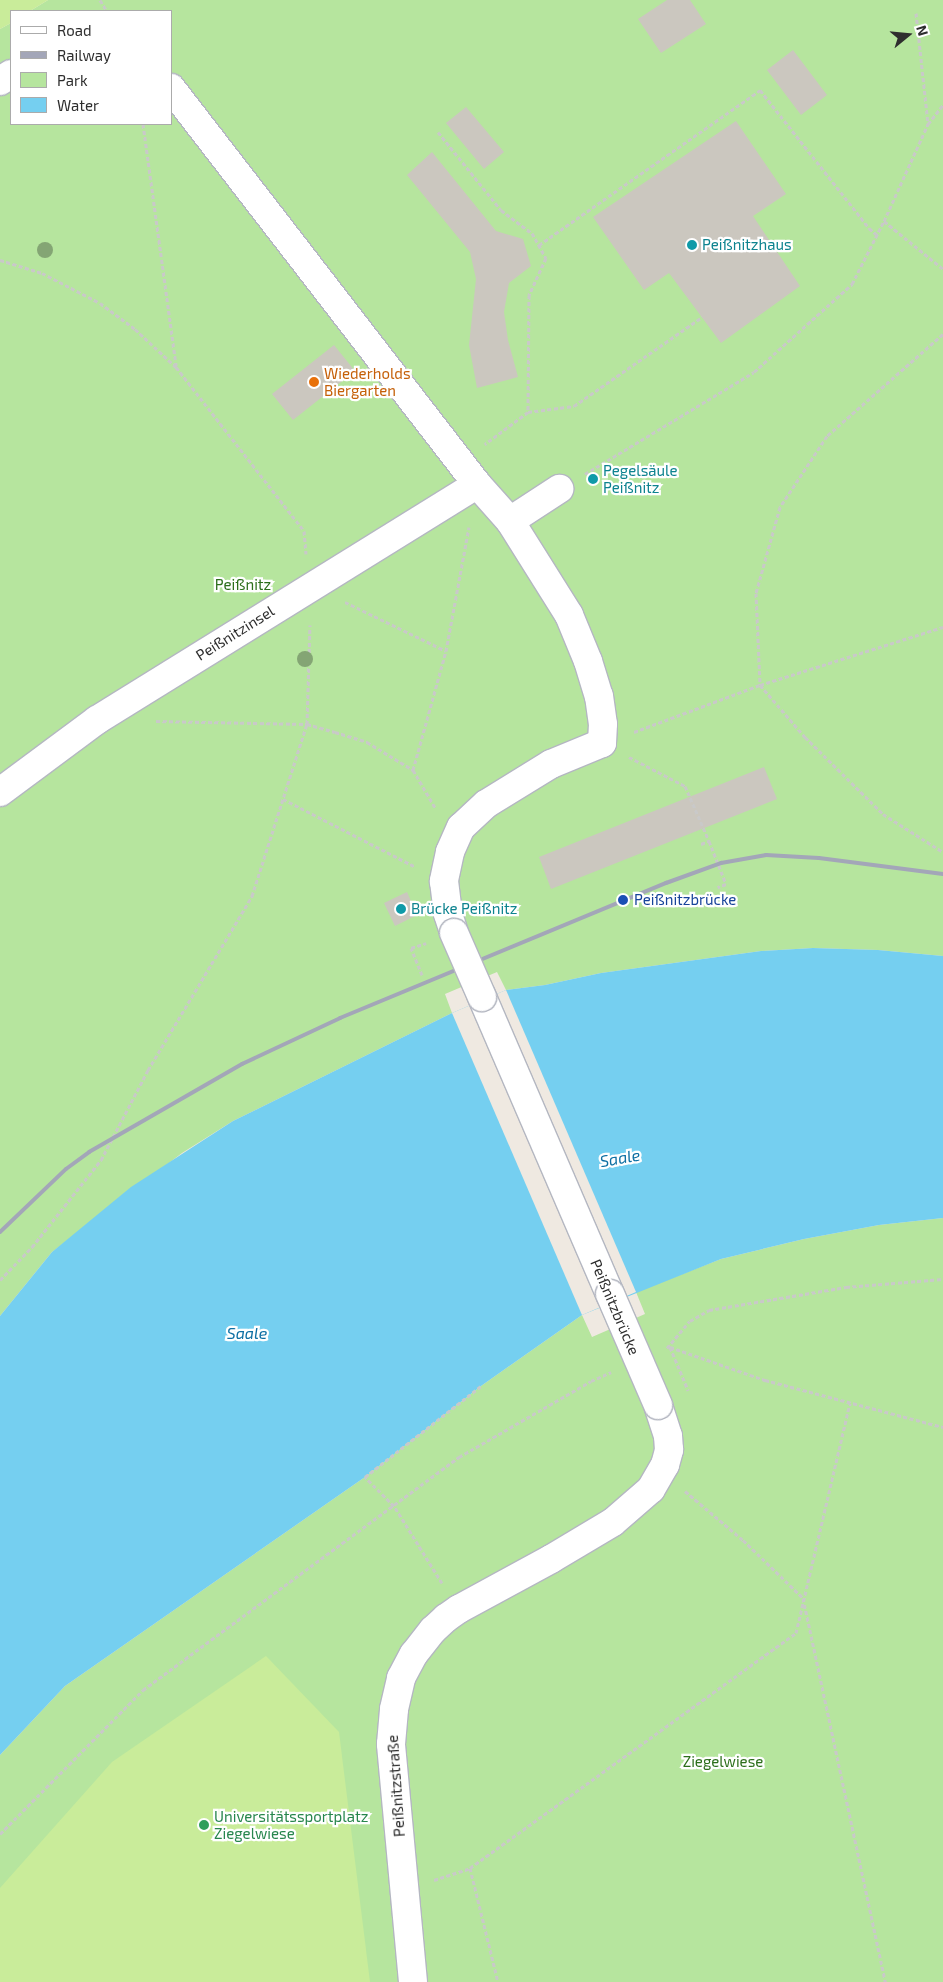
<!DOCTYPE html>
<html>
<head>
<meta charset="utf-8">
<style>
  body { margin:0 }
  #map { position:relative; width:943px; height:1982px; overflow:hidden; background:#efe9e1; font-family:"Exo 2",sans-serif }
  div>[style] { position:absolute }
  .green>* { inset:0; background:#b6e59e }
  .pitch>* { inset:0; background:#c9ec9a }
  .water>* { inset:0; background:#75cff0 }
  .pier>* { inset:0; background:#efe9e1 }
  .building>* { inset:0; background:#cbc7bf }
  .path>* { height:3px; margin-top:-1.5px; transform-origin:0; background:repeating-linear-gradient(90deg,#c9c9c9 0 4px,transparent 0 6.5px) }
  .roads { filter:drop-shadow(1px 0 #b4b7c1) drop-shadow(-1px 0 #b4b7c1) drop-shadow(0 1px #b4b7c1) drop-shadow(0 -1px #b4b7c1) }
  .minor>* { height:28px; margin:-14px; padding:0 14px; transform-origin:14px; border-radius:14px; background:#fff }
  .rail>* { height:4px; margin:-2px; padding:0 2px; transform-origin:2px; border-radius:2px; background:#a3a6b8 }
  .bridges { filter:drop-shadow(1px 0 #b4b7c1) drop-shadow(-1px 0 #b4b7c1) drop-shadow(0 1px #b4b7c1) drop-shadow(0 -1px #b4b7c1) }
  .minor-bridge>* { height:28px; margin:-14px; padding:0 14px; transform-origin:14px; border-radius:14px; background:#fff }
  .trees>* { width:16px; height:16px; margin:-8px; border-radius:50%; background:#84a574 }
  .dots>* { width:14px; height:14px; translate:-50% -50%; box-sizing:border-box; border:2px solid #fff; border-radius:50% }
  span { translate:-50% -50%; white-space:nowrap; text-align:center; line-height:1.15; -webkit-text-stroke:4.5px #fff; paint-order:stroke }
  .culture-label { font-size:15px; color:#0d838f }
  .left { translate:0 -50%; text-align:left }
  .food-label { font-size:15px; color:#c56008 }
  .park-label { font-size:15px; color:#2c6e1b }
  .street-label { font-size:15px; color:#2e2e2e }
  .transit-label { font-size:15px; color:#164399 }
  .leisure-label { font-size:15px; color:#27864d }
  .water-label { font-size:16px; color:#0d6fa3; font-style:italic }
  .legend { position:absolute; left:10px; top:10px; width:162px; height:115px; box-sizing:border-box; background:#fff; border:1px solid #ababab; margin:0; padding:6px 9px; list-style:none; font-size:15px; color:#2e2e2e }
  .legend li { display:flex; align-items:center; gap:10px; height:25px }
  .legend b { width:25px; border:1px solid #ababab }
  .north { position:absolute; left:883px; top:10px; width:50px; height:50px; -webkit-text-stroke:4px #fff; paint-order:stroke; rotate:73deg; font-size:14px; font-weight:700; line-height:20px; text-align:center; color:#2e2e2e }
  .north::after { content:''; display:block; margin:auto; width:18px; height:22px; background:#2e2e2e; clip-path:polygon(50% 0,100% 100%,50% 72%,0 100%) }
</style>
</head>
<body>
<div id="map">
  <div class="green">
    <div style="clip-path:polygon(48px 0,943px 0,943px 956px,878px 950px,813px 948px,761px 951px,601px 973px,545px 985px,506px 990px,497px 972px,445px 994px,452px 1013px,233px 1121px,182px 1153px,52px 1252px,0 1316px,0 29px,11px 23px,11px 124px,171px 124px,171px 11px,30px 11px)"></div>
    <div style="clip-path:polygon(943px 1218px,943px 1982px,0 1982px,0 1755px,65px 1686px,365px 1477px,481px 1386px,582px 1315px,592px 1337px,645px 1314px,636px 1292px,721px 1259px,804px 1239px,879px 1225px)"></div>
  </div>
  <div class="pitch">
    <div style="clip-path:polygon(0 0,48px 0,30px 11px,11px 11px,11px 23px,0 29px)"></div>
    <div style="clip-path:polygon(266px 1656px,339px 1732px,370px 1982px,0 1982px,0 1888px,112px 1762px)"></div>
  </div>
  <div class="water">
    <div style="clip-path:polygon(813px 948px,878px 950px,943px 956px,943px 1218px,879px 1225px,804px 1239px,721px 1259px,582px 1315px,481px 1386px,365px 1477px,65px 1686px,0 1755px,0 1316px,52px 1252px,131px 1187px,233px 1121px,452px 1013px,506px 990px,545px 985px,601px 973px,761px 951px)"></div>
  </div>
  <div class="pier">
    <div style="clip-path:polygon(506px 990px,636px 1292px,582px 1315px,452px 1013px)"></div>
  </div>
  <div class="building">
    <div style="clip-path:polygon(667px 0,690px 0,706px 24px,661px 53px,638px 19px)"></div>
    <div style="clip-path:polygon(793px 50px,827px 95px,801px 115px,767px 70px)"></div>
    <div style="clip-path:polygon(466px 107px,504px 152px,484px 169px,446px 123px)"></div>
    <div style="clip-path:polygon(736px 121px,786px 194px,753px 216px,800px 286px,721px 343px,669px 273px,644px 290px,593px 217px)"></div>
    <div style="clip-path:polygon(432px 152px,496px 231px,523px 239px,531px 266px,509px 283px,504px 312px,508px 340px,518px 377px,477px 388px,469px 345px,476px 279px,470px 252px,407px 175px)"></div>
    <div style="clip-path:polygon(334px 345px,355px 371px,293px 420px,272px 394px)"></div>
    <div style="clip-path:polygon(764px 767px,777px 799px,551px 889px,539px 857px)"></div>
    <div style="clip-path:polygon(407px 892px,417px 915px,395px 926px,384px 903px)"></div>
  </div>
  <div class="path">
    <div style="left:100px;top:0;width:13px;rotate:58deg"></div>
    <div style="left:916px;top:13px;width:112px;rotate:83.8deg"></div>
    <div style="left:143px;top:124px;width:244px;rotate:82.2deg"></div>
    <div style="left:438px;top:132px;width:100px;rotate:51.1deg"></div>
    <div style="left:501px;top:210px;width:39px;rotate:37deg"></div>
    <div style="left:532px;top:233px;width:29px;rotate:61deg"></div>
    <div style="left:546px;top:258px;width:41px;rotate:114.7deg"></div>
    <div style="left:529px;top:295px;width:117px;rotate:90.5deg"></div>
    <div style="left:528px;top:412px;width:54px;rotate:143.3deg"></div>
    <div style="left:884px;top:221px;width:76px;rotate:39.1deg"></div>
    <div style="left:539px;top:245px;width:270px;rotate:-35deg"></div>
    <div style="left:760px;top:90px;width:176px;rotate:51.7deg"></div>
    <div style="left:869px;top:228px;width:11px;rotate:41deg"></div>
    <div style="left:0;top:260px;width:44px;rotate:17.2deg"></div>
    <div style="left:42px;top:273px;width:65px;rotate:27.3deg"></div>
    <div style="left:100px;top:303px;width:44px;rotate:36.6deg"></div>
    <div style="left:135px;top:329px;width:56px;rotate:42.8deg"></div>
    <div style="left:176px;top:367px;width:208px;rotate:52deg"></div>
    <div style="left:304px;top:531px;width:23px;rotate:85deg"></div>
    <div style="left:943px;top:334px;width:154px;rotate:138.7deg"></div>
    <div style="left:827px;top:436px;width:85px;rotate:123.5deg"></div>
    <div style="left:780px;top:507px;width:89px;rotate:105.6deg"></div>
    <div style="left:756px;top:593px;width:92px;rotate:87.5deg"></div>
    <div style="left:760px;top:685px;width:69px;rotate:49.1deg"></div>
    <div style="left:805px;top:737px;width:110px;rotate:44.6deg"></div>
    <div style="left:883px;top:814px;width:71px;rotate:32.3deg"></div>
    <div style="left:528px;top:412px;width:46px;rotate:-7.4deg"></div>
    <div style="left:574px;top:406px;width:156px;rotate:-34.8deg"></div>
    <div style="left:585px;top:474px;width:197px;rotate:-31.1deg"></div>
    <div style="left:754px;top:372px;width:132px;rotate:-41.9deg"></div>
    <div style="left:852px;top:284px;width:71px;rotate:-63.1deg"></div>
    <div style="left:884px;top:221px;width:107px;rotate:-65.6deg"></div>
    <div style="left:928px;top:124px;width:24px;rotate:-52deg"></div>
    <div style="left:345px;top:602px;width:112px;rotate:25.9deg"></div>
    <div style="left:156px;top:721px;width:151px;rotate:1.1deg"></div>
    <div style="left:307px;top:724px;width:29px;rotate:16deg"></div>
    <div style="left:335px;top:732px;width:34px;rotate:17deg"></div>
    <div style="left:367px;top:742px;width:54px;rotate:31.3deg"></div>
    <div style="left:413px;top:770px;width:45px;rotate:59.5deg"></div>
    <div style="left:634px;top:732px;width:134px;rotate:-20.5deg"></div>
    <div style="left:760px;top:685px;width:192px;rotate:-17.6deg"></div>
    <div style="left:629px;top:757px;width:63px;rotate:27.4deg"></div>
    <div style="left:685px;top:786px;width:60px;rotate:66.4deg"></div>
    <div style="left:413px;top:770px;width:123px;rotate:-74.5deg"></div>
    <div style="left:446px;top:651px;width:126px;rotate:-79.5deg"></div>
    <div style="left:283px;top:799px;width:149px;rotate:27.1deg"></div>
    <div style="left:701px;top:844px;width:9px;rotate:-21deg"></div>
    <div style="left:709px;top:841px;width:46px;rotate:68.4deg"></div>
    <div style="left:726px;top:884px;width:9px;rotate:159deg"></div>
    <div style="left:422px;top:975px;width:29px;rotate:-112deg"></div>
    <div style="left:411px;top:948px;width:16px;rotate:-18deg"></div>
    <div style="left:0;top:1280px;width:46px;rotate:-45.9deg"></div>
    <div style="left:32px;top:1247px;width:111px;rotate:-51.6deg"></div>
    <div style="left:101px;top:1160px;width:102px;rotate:-62.4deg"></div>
    <div style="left:148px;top:1070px;width:203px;rotate:-59.1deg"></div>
    <div style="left:252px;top:896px;width:181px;rotate:-72.3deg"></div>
    <div style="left:307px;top:724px;width:99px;rotate:-88.3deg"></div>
    <div style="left:670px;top:1347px;width:101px;rotate:19.2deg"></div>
    <div style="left:765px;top:1380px;width:184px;rotate:14.8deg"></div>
    <div style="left:670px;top:1347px;width:47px;rotate:67.3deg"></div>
    <div style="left:667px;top:1348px;width:35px;rotate:-50deg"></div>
    <div style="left:690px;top:1321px;width:22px;rotate:-30deg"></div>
    <div style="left:709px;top:1310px;width:139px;rotate:-9.5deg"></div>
    <div style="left:846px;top:1287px;width:97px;rotate:-4.7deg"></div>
    <div style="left:685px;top:1491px;width:76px;rotate:40.2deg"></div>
    <div style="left:743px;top:1540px;width:83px;rotate:44deg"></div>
    <div style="left:803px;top:1598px;width:393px;rotate:77.9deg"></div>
    <div style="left:442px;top:1583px;width:91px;rotate:-121.9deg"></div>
    <div style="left:394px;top:1506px;width:41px;rotate:-135deg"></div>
    <div style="left:365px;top:1477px;width:147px;rotate:-38.1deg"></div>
    <div style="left:0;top:1834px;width:203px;rotate:-45.2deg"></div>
    <div style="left:143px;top:1690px;width:393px;rotate:-36.4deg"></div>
    <div style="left:459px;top:1457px;width:152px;rotate:-29.9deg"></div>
    <div style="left:591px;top:1381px;width:22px;rotate:-24deg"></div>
    <div style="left:470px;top:1868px;width:117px;rotate:76.2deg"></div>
    <div style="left:434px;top:1880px;width:38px;rotate:-18deg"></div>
    <div style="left:470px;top:1868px;width:402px;rotate:-35.8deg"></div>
    <div style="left:796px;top:1633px;width:236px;rotate:-76.8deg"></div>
  </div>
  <div class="roads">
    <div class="minor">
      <div style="left:0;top:81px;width:13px;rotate:-32deg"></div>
      <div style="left:171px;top:88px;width:500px;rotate:52.31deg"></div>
      <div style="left:477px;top:484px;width:50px;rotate:48.3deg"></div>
      <div style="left:510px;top:521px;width:111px;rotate:57.9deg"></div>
      <div style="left:569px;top:615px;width:50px;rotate:67.6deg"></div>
      <div style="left:588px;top:661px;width:37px;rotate:73deg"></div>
      <div style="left:599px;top:696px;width:28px;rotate:82deg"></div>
      <div style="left:603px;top:724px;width:19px;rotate:93deg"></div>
      <div style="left:602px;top:743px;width:55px;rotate:157.6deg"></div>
      <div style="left:551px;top:764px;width:76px;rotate:148.4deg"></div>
      <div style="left:486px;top:804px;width:34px;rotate:137deg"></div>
      <div style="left:461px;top:827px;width:27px;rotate:114deg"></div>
      <div style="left:450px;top:852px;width:30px;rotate:102deg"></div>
      <div style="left:444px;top:881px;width:33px;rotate:83deg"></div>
      <div style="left:448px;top:914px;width:20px;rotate:72deg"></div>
      <div style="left:510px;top:521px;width:59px;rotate:-33.1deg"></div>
      <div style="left:0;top:792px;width:121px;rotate:-36.6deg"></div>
      <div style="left:97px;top:720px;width:447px;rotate:-31.8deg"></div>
      <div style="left:482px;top:997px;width:323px;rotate:66.7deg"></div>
      <div style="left:413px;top:1982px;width:239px;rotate:-95.3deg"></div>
      <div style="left:391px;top:1744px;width:35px;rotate:-85deg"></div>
      <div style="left:394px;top:1709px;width:32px;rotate:-77deg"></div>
      <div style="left:401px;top:1678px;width:27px;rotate:-62deg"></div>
      <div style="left:414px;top:1654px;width:31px;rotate:-52deg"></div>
      <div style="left:433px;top:1630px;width:18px;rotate:-43deg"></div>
      <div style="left:446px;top:1618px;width:16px;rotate:-35deg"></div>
      <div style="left:459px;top:1609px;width:105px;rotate:-28.5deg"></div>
      <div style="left:551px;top:1559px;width:72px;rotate:-30.8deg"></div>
      <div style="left:613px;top:1522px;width:50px;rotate:-41deg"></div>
      <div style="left:651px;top:1489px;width:28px;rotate:-60deg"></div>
      <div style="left:665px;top:1465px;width:16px;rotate:-75deg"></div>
      <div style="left:669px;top:1450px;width:14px;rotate:-94deg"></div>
      <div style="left:668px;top:1436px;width:33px;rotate:-108deg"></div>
    </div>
  </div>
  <div class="rail">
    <div style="left:0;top:1232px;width:91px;rotate:-43.7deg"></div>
    <div style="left:66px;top:1169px;width:29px;rotate:-36deg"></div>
    <div style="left:89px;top:1152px;width:177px;rotate:-29.9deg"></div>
    <div style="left:242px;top:1064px;width:108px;rotate:-25.1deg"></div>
    <div style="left:340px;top:1018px;width:353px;rotate:-22.5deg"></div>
    <div style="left:666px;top:883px;width:59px;rotate:-20deg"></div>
    <div style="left:721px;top:863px;width:46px;rotate:-10.1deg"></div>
    <div style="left:766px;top:855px;width:53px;rotate:3.2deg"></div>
    <div style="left:819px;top:858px;width:125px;rotate:7.4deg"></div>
  </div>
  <div class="bridges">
    <div class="minor-bridge">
      <div style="left:454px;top:933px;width:70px;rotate:66.4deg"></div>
      <div style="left:610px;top:1294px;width:121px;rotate:66.6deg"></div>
    </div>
  </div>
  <div class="trees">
    <div style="left:45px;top:250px"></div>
    <div style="left:305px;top:659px"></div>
  </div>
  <div class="dots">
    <div style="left:692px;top:245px;background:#0f9aa8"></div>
    <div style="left:314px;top:382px;background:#e8710a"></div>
    <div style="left:593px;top:479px;background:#0f9aa8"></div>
    <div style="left:623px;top:900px;background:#1a4fb4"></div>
    <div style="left:401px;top:909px;background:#0f9aa8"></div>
    <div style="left:204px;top:1825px;background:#2e9e5b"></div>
  </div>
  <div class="culture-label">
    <span class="left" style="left:702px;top:245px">Peißnitzhaus</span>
    <span class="left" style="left:603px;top:479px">Pegelsäule<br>Peißnitz</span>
    <span class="left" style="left:411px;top:909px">Brücke Peißnitz</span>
  </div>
  <div class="food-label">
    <span class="left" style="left:324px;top:382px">Wiederholds<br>Biergarten</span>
  </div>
  <div class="park-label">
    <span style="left:243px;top:585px">Peißnitz</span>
    <span style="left:723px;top:1762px">Ziegelwiese</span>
  </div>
  <div class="street-label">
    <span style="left:235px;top:633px;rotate:-32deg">Peißnitzinsel</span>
    <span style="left:615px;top:1307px;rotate:67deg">Peißnitzbrücke</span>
    <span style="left:396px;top:1786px;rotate:-94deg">Peißnitzstraße</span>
  </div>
  <div class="transit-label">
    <span class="left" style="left:634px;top:900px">Peißnitzbrücke</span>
  </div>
  <div class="leisure-label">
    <span class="left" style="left:214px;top:1825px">Universitätssportplatz<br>Ziegelwiese</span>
  </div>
  <div class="water-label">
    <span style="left:620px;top:1158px;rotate:-10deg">Saale</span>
    <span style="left:247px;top:1333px">Saale</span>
  </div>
  <ul class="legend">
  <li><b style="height:6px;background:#fff"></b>Road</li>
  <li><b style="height:6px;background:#a3a6b8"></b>Railway</li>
  <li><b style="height:14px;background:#b6e59e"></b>Park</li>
  <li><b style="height:14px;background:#75cff0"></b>Water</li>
  </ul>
  <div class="north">N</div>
</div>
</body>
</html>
